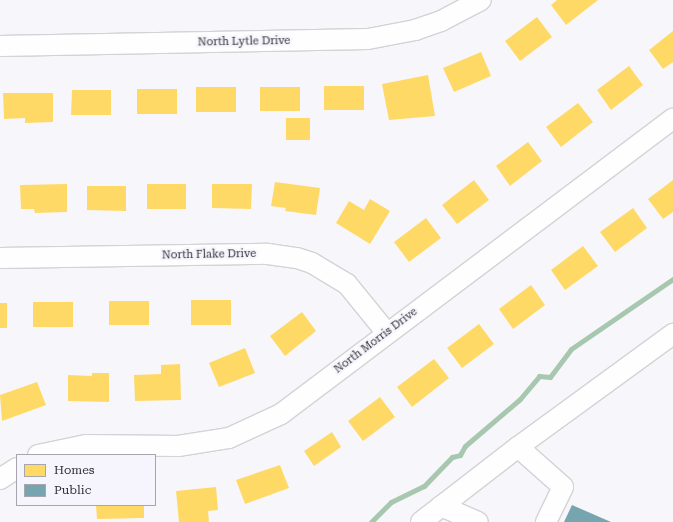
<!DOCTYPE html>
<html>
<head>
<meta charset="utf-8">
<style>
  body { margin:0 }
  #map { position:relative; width:673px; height:522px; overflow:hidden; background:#f7f7fb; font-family:"Roboto Serif",serif }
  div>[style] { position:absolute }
  .homes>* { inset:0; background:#ffd966 }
  .public>* { inset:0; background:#76a5af }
  .stream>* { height:5px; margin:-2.5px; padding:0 2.5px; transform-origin:2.5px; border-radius:2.5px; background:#a8c7af }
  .roads { filter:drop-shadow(1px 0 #d3d3d6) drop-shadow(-1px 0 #d3d3d6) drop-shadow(0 1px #d3d3d6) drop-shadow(0 -1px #d3d3d6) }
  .minor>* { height:20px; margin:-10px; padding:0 10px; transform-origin:10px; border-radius:10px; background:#fefefe }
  span { translate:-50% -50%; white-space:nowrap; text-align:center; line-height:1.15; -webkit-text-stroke:4px #f6f5fd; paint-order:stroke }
  .street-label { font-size:11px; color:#313034 }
  .legend { position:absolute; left:16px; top:454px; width:140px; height:52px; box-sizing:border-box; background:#f6f5fd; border:1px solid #a7a6ad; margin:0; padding:5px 7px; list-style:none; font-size:12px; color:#313034 }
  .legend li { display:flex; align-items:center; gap:8px; height:20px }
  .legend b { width:20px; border:1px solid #a7a6ad }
</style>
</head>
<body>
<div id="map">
  <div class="homes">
    <div style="clip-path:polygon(557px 0,598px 0,566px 25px,551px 5px)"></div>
    <div style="clip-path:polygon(537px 17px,552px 37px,520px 61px,505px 41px)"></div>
    <div style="clip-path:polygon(673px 31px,673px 62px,663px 69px,649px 50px)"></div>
    <div style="clip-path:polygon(481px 52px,491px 76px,454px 92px,443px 68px)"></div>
    <div style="clip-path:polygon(629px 66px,643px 85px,611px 110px,597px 90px)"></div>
    <div style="clip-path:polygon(428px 75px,435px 116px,389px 120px,382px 84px)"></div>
    <div style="clip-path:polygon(324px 86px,364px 86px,364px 110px,324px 110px)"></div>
    <div style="clip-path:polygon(196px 87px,236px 87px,236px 112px,196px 112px)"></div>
    <div style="clip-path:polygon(260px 87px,300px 87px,300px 111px,260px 111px)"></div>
    <div style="clip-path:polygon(137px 89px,177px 89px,177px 114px,137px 114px)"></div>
    <div style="clip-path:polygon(72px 90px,111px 90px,111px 115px,71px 115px)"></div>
    <div style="clip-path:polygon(3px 93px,53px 93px,53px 122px,25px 123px,25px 118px,4px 119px)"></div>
    <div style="clip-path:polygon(578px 103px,593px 122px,561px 147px,546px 127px)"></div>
    <div style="clip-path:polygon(286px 118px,310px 118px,310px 140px,286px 140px)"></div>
    <div style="clip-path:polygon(528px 142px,542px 161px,510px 186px,496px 166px)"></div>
    <div style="clip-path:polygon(474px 180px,489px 200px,457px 224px,442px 205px)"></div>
    <div style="clip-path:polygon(673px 180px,673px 212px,663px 219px,648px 199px)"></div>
    <div style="clip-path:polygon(275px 182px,320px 188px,316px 215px,285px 211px,286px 208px,271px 206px)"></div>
    <div style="clip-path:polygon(67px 184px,67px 212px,35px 213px,34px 209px,21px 209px,20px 185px)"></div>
    <div style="clip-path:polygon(147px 184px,186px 184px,186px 209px,147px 209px)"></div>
    <div style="clip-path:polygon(212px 184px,252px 184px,251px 209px,212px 208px)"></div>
    <div style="clip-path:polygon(87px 186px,126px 186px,126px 211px,87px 210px)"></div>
    <div style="clip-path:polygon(370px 199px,390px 211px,370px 244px,336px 223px,349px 201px,364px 210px)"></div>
    <div style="clip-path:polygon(633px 208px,647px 228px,615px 252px,600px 232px)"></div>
    <div style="clip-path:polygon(426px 218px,441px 238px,409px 262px,394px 242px)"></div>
    <div style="clip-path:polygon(583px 246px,598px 266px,565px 290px,551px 270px)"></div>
    <div style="clip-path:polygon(531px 285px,545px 305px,513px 329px,499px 309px)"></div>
    <div style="clip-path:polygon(191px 300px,231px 300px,231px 325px,191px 325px)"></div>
    <div style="clip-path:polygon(109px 301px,149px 301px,149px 325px,109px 325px)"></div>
    <div style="clip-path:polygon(33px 302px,73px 302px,73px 327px,33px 327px)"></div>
    <div style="clip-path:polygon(0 303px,7px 303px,7px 328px,0 328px)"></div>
    <div style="clip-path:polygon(302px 312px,316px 331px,285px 356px,270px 336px)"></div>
    <div style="clip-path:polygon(479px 324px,494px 344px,462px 368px,447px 348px)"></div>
    <div style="clip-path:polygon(245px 348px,255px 373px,219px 387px,209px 363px)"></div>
    <div style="clip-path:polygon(434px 359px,449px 378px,412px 407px,397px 387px)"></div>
    <div style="clip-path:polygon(180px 364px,181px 400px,135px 401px,134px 375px,161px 374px,161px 365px)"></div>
    <div style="clip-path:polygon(92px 373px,109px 373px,109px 402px,68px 401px,68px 375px,92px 376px)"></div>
    <div style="clip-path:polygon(37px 382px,46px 405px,2px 421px,0 395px)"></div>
    <div style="clip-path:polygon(380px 397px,395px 417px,363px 441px,348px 421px)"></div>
    <div style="clip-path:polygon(332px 432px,341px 447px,314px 466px,304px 451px)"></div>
    <div style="clip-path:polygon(280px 465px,289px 488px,245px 504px,236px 480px)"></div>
    <div style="clip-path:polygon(216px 487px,218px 510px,208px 511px,209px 522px,179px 522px,176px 491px)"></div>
    <div style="clip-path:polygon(96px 505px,144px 505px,144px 518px,97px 519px)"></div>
  </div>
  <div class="public">
    <div style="clip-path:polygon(572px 505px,611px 522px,564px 522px)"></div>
  </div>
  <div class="stream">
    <div style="left:371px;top:522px;width:28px;rotate:-45deg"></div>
    <div style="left:391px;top:502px;width:37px;rotate:-26deg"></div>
    <div style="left:424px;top:486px;width:40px;rotate:-46deg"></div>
    <div style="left:452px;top:457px;width:8px;rotate:-14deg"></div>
    <div style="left:460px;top:455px;width:10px;rotate:-61deg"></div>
    <div style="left:465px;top:446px;width:72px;rotate:-40.5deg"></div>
    <div style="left:520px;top:399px;width:30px;rotate:-50deg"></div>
    <div style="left:539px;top:376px;width:11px;rotate:5deg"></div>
    <div style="left:550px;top:377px;width:35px;rotate:-53deg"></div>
    <div style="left:571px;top:349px;width:124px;rotate:-34.5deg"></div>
  </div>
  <div class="roads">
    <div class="minor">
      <div style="left:0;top:46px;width:368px;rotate:-1.1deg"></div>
      <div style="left:368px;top:39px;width:48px;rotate:-10.8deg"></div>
      <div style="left:415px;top:30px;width:28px;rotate:-19deg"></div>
      <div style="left:441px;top:21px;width:45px;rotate:-27.7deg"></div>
      <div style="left:0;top:258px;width:268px;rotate:-0.9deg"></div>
      <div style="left:268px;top:254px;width:29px;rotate:8deg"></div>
      <div style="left:297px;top:258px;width:16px;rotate:18deg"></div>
      <div style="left:312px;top:263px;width:41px;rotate:31deg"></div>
      <div style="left:347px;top:284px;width:63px;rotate:50.8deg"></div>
      <div style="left:518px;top:447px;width:60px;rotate:41.6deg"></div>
      <div style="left:563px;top:487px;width:39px;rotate:116deg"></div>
      <div style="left:38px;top:455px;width:49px;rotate:-11.8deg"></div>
      <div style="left:86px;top:445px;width:92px;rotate:0.6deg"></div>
      <div style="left:178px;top:446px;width:52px;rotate:-8.9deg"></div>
      <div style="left:229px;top:438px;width:57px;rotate:-24.8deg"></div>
      <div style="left:281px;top:414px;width:491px;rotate:-37deg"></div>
      <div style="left:0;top:479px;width:20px;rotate:-33deg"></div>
      <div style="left:441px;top:506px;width:40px;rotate:23.4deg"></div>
      <div style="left:421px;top:522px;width:123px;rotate:-37.7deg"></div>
      <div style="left:518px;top:447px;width:192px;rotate:-36.1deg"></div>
    </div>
  </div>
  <div class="street-label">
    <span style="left:244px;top:42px;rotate:-1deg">North Lytle Drive</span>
    <span style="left:209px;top:255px;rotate:-1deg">North Flake Drive</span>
    <span style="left:376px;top:341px;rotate:-37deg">North Morris Drive</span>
  </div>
  <ul class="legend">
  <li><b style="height:11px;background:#ffd966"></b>Homes</li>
  <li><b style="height:11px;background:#76a5af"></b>Public</li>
  </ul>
</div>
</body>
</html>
